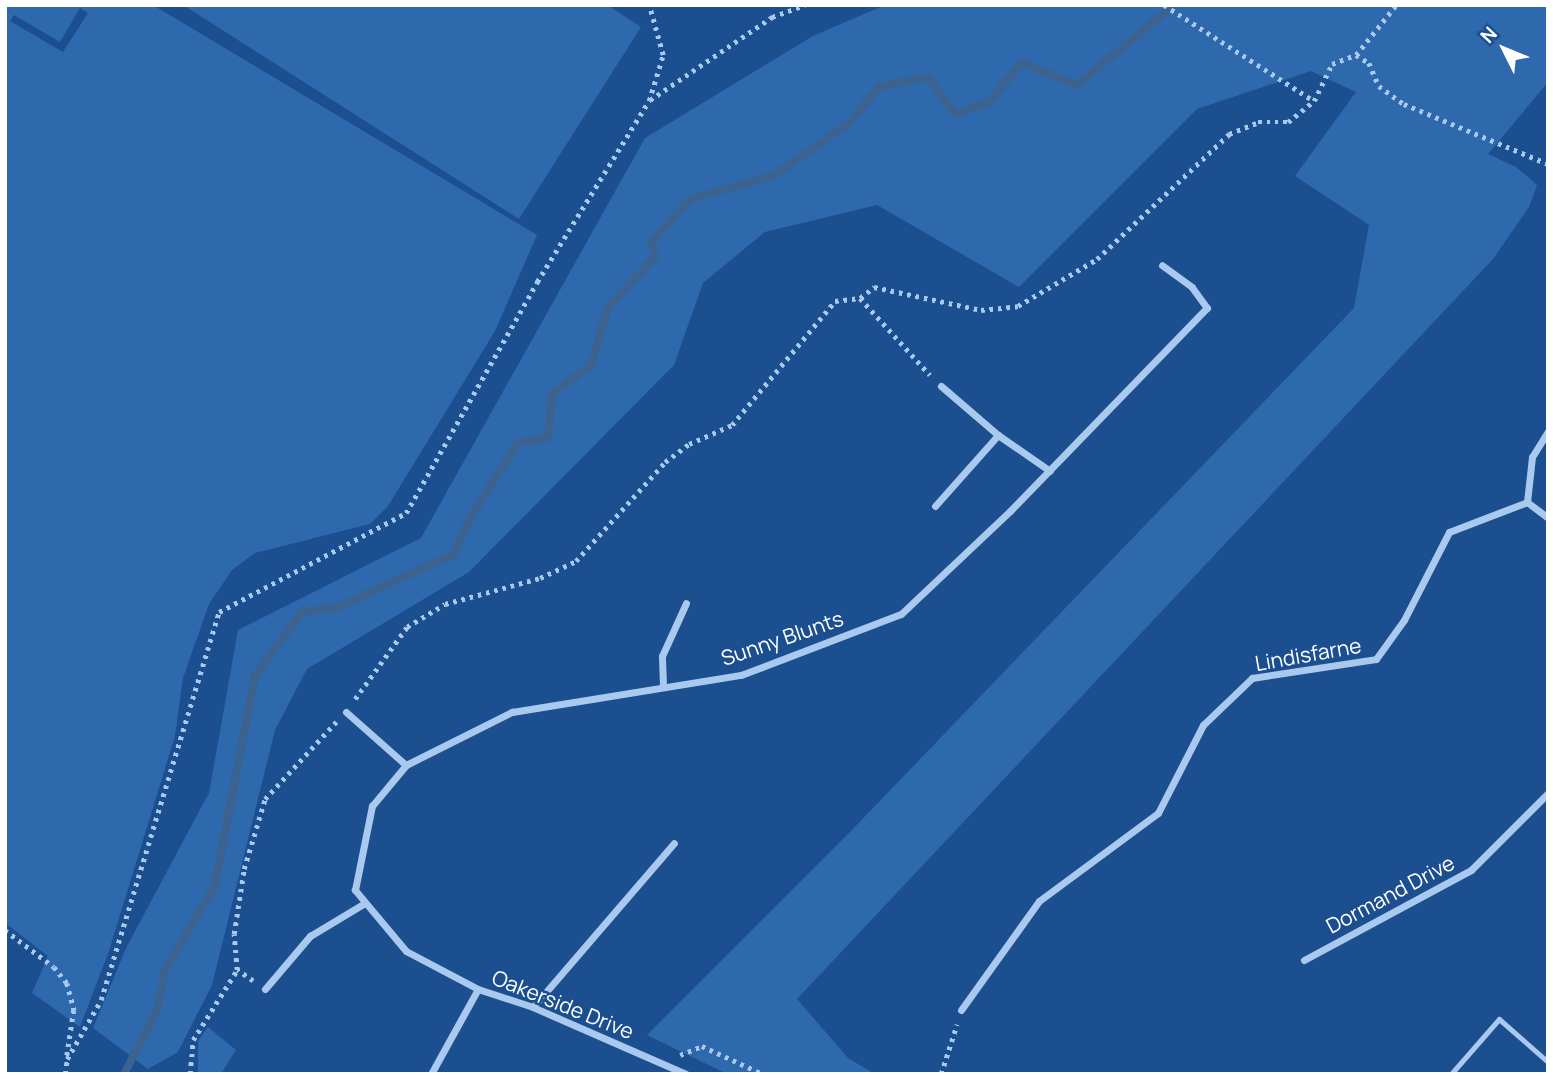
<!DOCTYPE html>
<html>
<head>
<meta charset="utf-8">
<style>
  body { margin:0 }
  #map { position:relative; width:1553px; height:1079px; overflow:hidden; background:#1b4f8f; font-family:Manrope,sans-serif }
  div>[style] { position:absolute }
  .green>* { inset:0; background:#2e69ad }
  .stream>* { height:8px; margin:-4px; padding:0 4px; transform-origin:4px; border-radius:4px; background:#3c6290 }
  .path>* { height:4.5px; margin-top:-2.25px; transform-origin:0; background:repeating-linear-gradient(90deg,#a9c9ee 0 3.5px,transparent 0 8.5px) }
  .lane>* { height:5px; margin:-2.5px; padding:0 2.5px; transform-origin:2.5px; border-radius:2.5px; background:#a9c9ee }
  .street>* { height:7px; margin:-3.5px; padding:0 3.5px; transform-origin:3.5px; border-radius:3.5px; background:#a9c9ee }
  span { translate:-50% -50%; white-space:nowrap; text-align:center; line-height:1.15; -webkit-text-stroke:5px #1b4f8f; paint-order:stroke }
  .street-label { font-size:21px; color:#fff }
  .frame { position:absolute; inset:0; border:7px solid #fff; pointer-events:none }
  .north { position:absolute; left:1469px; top:14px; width:70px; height:70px; -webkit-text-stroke:5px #1b4f8f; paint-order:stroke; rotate:313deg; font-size:19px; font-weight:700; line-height:28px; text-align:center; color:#fff }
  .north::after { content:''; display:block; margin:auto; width:24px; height:32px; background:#fff; clip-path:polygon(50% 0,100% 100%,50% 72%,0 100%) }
</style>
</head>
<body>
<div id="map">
  <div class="green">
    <div style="clip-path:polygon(evenodd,5px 5px,153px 5px,537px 235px,495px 331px,388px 506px,370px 524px,255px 553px,232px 570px,209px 604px,183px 678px,175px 736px,109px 951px,80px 1027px,32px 993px,48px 956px,5px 923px,5px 5px,80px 8px,88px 13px,63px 52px,10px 21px,14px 15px,60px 42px,80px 8px)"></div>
    <div style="clip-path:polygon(183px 5px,607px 5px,641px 27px,519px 219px)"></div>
    <div style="clip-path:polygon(885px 5px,1548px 5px,1548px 82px,1488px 154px,1516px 167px,1537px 185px,1529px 207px,1493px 259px,797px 999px,848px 1058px,875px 1074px,727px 1074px,647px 1035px,848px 834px,1354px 308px,1369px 225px,1295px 176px,1356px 92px,1311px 71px,1197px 109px,1019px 287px,877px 205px,765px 232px,703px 283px,674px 365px,469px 572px,307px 669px,275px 730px,212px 985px,178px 1052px,148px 1069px,93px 1028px,127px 946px,209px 793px,238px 630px,421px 538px,645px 138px,813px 36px)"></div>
    <div style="clip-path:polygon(208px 1027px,236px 1050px,221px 1074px,198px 1074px,198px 1041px)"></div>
  </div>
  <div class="stream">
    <div style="left:124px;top:1074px;width:72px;rotate:-62.7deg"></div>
    <div style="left:157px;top:1010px;width:41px;rotate:-78.7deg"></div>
    <div style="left:165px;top:970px;width:99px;rotate:-59.5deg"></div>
    <div style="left:215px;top:885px;width:214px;rotate:-79.2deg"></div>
    <div style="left:255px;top:675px;width:79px;rotate:-53.3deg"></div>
    <div style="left:302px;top:612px;width:33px;rotate:-7deg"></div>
    <div style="left:335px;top:608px;width:131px;rotate:-24.4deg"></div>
    <div style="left:454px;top:554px;width:39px;rotate:-66deg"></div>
    <div style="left:470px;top:518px;width:89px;rotate:-57.4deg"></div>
    <div style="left:518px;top:443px;width:30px;rotate:-9deg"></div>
    <div style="left:548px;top:438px;width:44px;rotate:-84.8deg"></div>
    <div style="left:552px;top:394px;width:49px;rotate:-36.6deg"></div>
    <div style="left:591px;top:365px;width:60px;rotate:-73.7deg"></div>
    <div style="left:608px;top:307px;width:69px;rotate:-46.8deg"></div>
    <div style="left:655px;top:257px;width:16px;rotate:-105deg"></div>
    <div style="left:651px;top:242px;width:59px;rotate:-47.1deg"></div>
    <div style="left:691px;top:199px;width:87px;rotate:-15.9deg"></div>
    <div style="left:775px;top:175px;width:92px;rotate:-35.2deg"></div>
    <div style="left:850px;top:122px;width:45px;rotate:-50.4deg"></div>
    <div style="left:879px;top:87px;width:50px;rotate:-11.5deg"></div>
    <div style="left:928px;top:77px;width:46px;rotate:53.9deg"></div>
    <div style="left:955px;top:114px;width:36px;rotate:-19deg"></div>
    <div style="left:989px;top:102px;width:51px;rotate:-49.8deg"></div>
    <div style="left:1022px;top:63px;width:59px;rotate:21.8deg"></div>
    <div style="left:1077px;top:85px;width:126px;rotate:-39.5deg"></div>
  </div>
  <div class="path">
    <div style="left:1164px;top:5px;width:178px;rotate:32.6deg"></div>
    <div style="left:1356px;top:55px;width:64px;rotate:-51.3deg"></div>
    <div style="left:650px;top:100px;width:148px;rotate:-34.2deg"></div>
    <div style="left:772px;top:17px;width:35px;rotate:-20deg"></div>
    <div style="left:860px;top:298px;width:104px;rotate:47.7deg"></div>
    <div style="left:355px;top:699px;width:89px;rotate:-54.2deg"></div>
    <div style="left:407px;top:627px;width:44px;rotate:-31.2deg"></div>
    <div style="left:445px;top:604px;width:98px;rotate:-15.3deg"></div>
    <div style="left:540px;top:578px;width:40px;rotate:-25deg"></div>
    <div style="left:576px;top:561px;width:133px;rotate:-48deg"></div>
    <div style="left:665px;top:462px;width:30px;rotate:-37deg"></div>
    <div style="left:689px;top:444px;width:47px;rotate:-23.8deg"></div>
    <div style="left:732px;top:425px;width:161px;rotate:-50.3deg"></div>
    <div style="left:835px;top:301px;width:25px;rotate:-7deg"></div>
    <div style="left:860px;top:298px;width:18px;rotate:-38deg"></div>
    <div style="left:874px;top:287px;width:109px;rotate:12.1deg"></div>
    <div style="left:981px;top:310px;width:37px;rotate:-6deg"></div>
    <div style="left:1018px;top:306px;width:92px;rotate:-30.7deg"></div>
    <div style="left:1097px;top:259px;width:182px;rotate:-43.4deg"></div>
    <div style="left:1229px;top:134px;width:31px;rotate:-22deg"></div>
    <div style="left:1258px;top:122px;width:30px"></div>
    <div style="left:1288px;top:122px;width:33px;rotate:-39deg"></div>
    <div style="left:1314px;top:101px;width:41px;rotate:-64.1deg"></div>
    <div style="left:1332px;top:64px;width:26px;rotate:-21deg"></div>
    <div style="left:1356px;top:55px;width:15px;rotate:32deg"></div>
    <div style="left:1369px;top:63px;width:25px;rotate:67deg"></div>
    <div style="left:1379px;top:86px;width:31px;rotate:36deg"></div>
    <div style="left:1404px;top:104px;width:156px;rotate:22.6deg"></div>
    <div style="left:5px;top:930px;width:61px;rotate:37.1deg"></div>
    <div style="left:54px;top:967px;width:21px;rotate:51deg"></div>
    <div style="left:67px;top:983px;width:28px;rotate:75deg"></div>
    <div style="left:74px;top:1010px;width:47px;rotate:98.7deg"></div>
    <div style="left:253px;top:981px;width:19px;rotate:-145deg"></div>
    <div style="left:237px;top:970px;width:36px;rotate:-95deg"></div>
    <div style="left:234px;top:934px;width:66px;rotate:-81.3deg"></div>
    <div style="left:244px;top:869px;width:73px;rotate:-73.3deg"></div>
    <div style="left:265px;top:799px;width:105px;rotate:-47.3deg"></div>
    <div style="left:680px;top:1055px;width:24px;rotate:-22deg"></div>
    <div style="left:702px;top:1046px;width:67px;rotate:24.7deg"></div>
    <div style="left:65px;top:1074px;width:15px;rotate:-82deg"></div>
    <div style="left:67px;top:1059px;width:68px;rotate:-60deg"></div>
    <div style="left:101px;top:1000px;width:406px;rotate:-73.1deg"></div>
    <div style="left:219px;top:612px;width:212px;rotate:-27.9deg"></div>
    <div style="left:406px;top:513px;width:266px;rotate:-60.4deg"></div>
    <div style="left:537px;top:282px;width:213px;rotate:-58.3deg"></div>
    <div style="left:649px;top:101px;width:48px;rotate:-73.1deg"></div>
    <div style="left:663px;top:55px;width:52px;rotate:-105.6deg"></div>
    <div style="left:147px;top:1074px;width:1px"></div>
    <div style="left:190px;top:1074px;width:34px;rotate:-85deg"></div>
    <div style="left:193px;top:1040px;width:83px;rotate:-57.8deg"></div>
    <div style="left:941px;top:1074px;width:52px;rotate:-72.3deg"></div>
  </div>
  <div class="lane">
    <div style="left:1451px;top:1074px;width:73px;rotate:-48.9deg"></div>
    <div style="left:1499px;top:1019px;width:65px;rotate:41.3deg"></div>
  </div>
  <div class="street">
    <div style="left:941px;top:386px;width:75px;rotate:40.7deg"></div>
    <div style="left:998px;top:435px;width:63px;rotate:34.7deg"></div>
    <div style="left:1527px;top:502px;width:26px;rotate:37deg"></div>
    <div style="left:935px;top:506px;width:95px;rotate:-48.4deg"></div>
    <div style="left:663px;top:686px;width:30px;rotate:-92deg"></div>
    <div style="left:662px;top:656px;width:58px;rotate:-65.6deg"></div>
    <div style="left:346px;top:712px;width:80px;rotate:41.5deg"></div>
    <div style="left:1304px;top:960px;width:190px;rotate:-28.3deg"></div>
    <div style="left:1471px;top:870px;width:109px;rotate:-45deg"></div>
    <div style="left:265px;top:989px;width:70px;rotate:-49.7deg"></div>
    <div style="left:310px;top:936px;width:64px;rotate:-31deg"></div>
    <div style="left:533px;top:1007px;width:216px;rotate:-49.3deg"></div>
    <div style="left:961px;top:1010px;width:134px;rotate:-54.4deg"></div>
    <div style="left:1039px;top:901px;width:148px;rotate:-36.5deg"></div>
    <div style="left:1158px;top:813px;width:99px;rotate:-62.9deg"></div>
    <div style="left:1203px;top:725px;width:68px;rotate:-43.8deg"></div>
    <div style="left:1252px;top:678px;width:125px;rotate:-8.7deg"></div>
    <div style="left:1376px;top:659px;width:48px;rotate:-54.3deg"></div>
    <div style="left:1404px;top:620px;width:99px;rotate:-62.9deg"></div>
    <div style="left:1449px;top:532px;width:84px;rotate:-21deg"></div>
    <div style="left:1527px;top:502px;width:45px;rotate:-83.7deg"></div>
    <div style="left:1532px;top:457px;width:31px;rotate:-58deg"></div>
    <div style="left:431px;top:1074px;width:97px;rotate:-61.1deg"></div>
    <div style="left:686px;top:1074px;width:167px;rotate:-156.4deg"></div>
    <div style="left:533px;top:1007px;width:58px;rotate:-161.9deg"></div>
    <div style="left:478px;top:989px;width:81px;rotate:-152.2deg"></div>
    <div style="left:406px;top:951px;width:80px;rotate:-129.9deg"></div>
    <div style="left:355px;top:890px;width:86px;rotate:-78.6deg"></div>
    <div style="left:372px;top:806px;width:53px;rotate:-50.3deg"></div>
    <div style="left:406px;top:765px;width:119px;rotate:-26.6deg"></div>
    <div style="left:512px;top:712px;width:232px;rotate:-9.2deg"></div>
    <div style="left:741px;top:675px;width:171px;rotate:-20.9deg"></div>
    <div style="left:901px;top:614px;width:150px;rotate:-43.4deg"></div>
    <div style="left:1010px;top:511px;width:283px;rotate:-45.9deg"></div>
    <div style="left:1207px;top:308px;width:26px;rotate:-126deg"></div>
    <div style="left:1192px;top:287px;width:37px;rotate:-144deg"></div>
  </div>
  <div class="street-label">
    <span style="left:782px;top:638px;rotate:-19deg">Sunny Blunts</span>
    <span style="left:1308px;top:654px;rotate:-10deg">Lindisfarne</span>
    <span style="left:1390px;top:894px;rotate:-28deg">Dormand Drive</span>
    <span style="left:563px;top:1004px;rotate:22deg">Oakerside Drive</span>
  </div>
  <div class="frame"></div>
  <div class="north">N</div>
</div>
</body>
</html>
